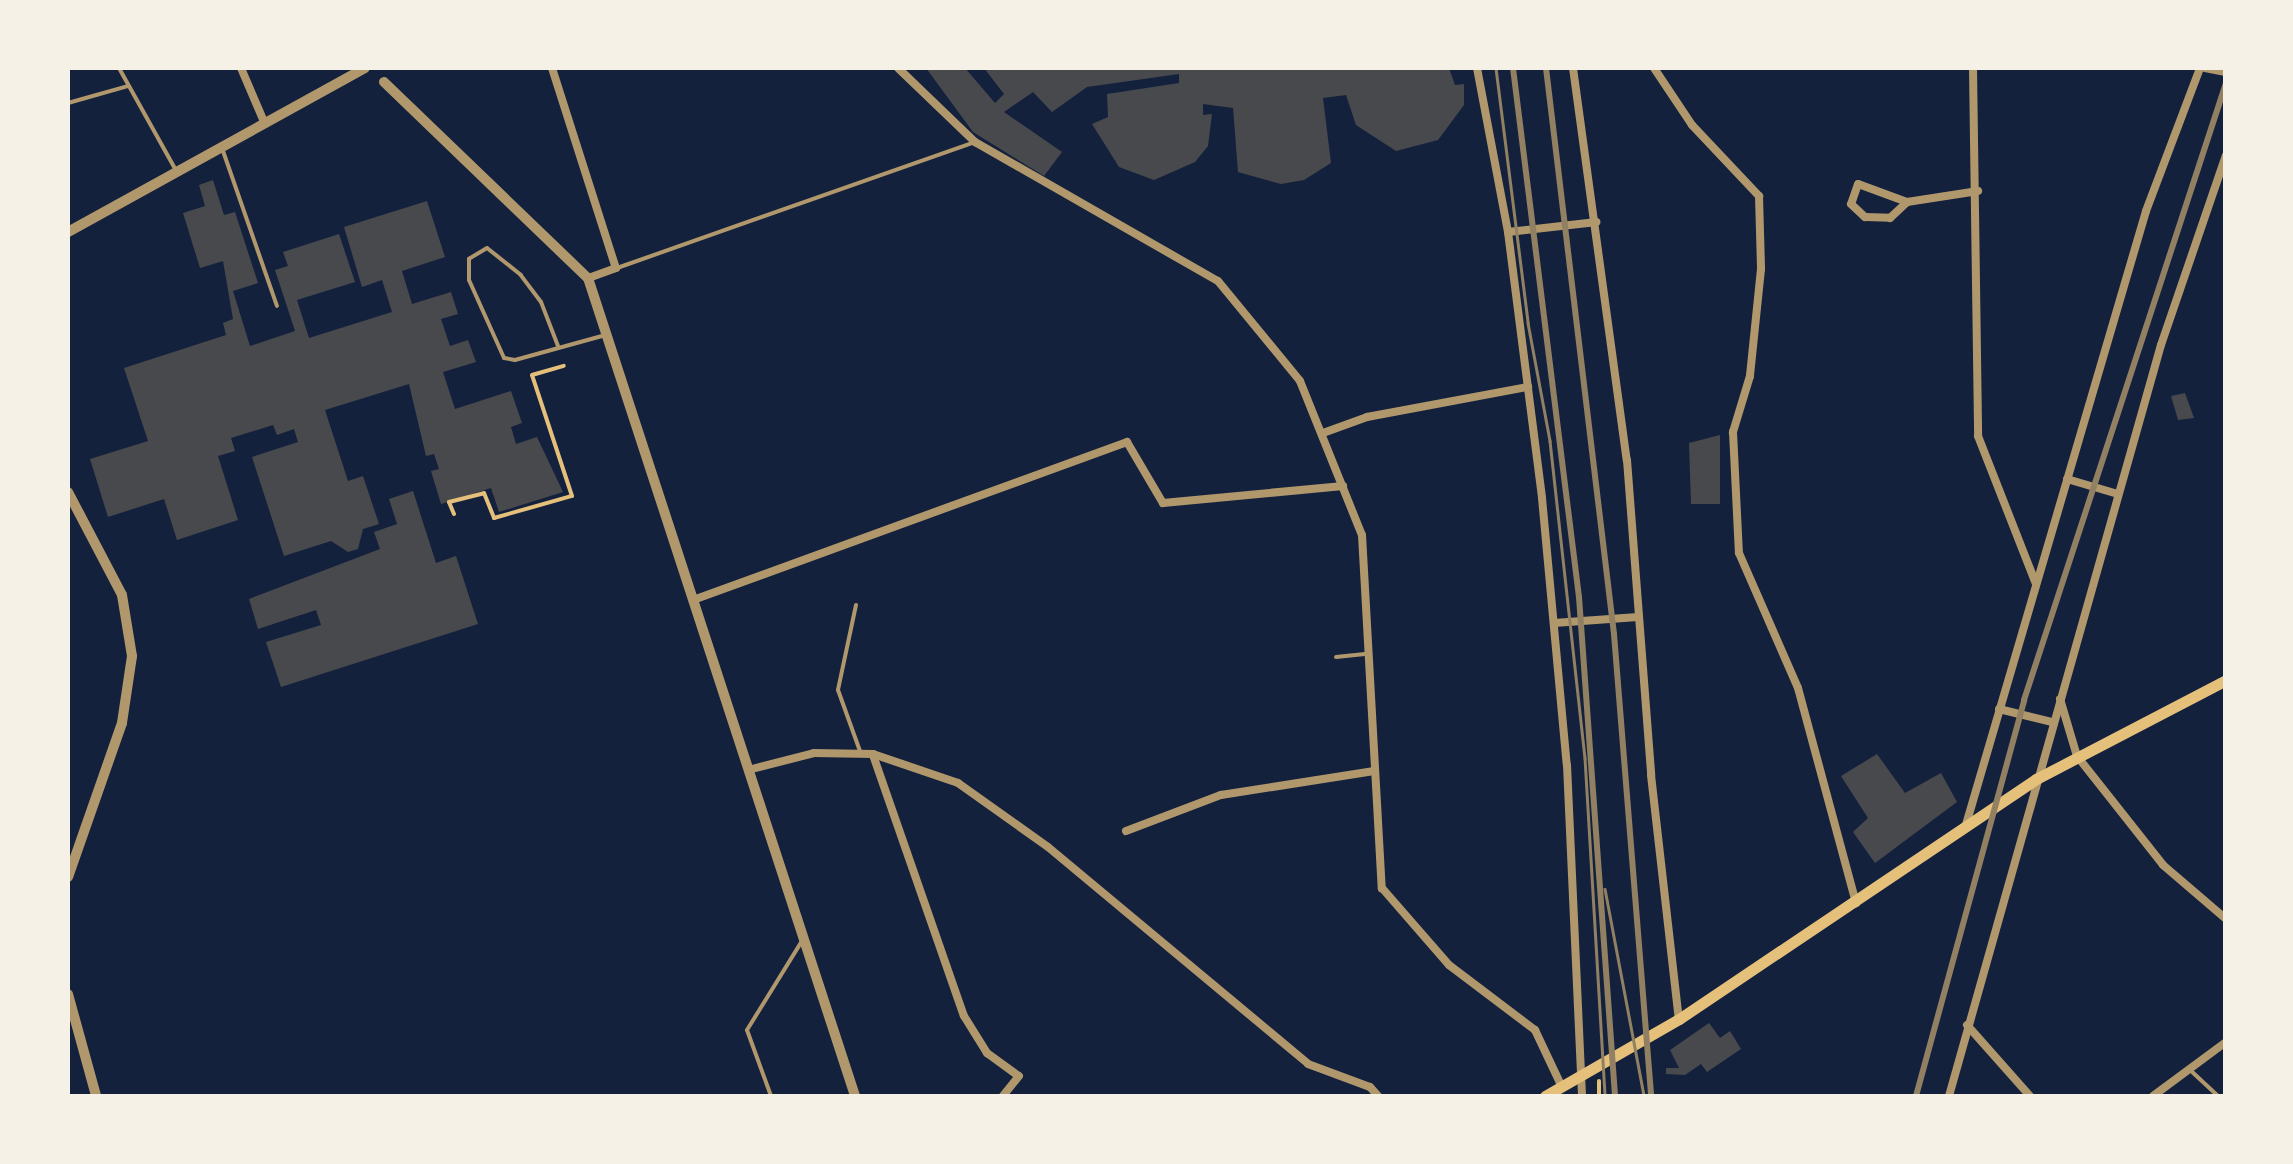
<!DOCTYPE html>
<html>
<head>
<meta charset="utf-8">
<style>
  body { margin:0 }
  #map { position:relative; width:2293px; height:1164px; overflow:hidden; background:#14213d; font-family:"Fira Sans",sans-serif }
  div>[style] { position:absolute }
  .building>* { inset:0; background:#48494c }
  .path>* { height:4px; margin:-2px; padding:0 2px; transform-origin:2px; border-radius:2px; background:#e5c07b }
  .service>* { height:4px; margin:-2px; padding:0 2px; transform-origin:2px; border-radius:2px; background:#b1986c }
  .minor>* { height:8px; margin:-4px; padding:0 4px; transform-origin:4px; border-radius:4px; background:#b1986c }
  .tertiary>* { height:10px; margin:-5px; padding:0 5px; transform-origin:5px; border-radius:5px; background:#b1986c }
  .secondary>* { height:11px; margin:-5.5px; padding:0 5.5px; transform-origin:5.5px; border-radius:5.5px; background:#e5c07b }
  .tram>* { height:2.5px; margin:-1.25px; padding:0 1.25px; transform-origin:1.25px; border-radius:1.25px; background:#918062 }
  .rail>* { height:6px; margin:-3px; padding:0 3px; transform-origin:3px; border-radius:3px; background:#918062 }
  span { translate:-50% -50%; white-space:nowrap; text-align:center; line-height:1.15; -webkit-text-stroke:9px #f6f1e7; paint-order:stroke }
  .frame { position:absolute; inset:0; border:70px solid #f6f1e7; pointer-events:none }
</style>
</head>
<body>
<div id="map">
  <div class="building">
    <div style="clip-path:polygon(926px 68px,965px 68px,995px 103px,1004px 94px,984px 68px,1449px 68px,1455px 85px,1464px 84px,1464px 105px,1438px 140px,1396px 151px,1356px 125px,1346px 95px,1323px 98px,1331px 163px,1304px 180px,1281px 184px,1238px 172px,1233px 108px,1203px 104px,1203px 115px,1212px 114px,1208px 146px,1195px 162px,1154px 180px,1119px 167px,1092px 124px,1108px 117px,1107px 94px,1179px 83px,1179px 74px,1087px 87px,1052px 112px,1033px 92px,1004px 112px,1062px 152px,1044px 176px,973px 132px)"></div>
    <div style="clip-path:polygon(213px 180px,224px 215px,235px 212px,258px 283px,233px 291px,250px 346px,295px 331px,275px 270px,288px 266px,283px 252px,339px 234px,355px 282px,297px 300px,309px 338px,392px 312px,382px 280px,362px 287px,344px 227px,427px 201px,445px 257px,402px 271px,412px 304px,451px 292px,458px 314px,441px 319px,450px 346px,468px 340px,476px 362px,443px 372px,455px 409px,511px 391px,522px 423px,511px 427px,516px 444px,537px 437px,563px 492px,499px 512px,491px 488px,441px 504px,431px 471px,439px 469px,434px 454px,426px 456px,409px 384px,325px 410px,348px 481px,363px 476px,379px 524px,363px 529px,358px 549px,348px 552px,331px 541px,284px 556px,252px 457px,298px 442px,294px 429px,277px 435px,273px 425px,231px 438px,235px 451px,218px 456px,238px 520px,177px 540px,164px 499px,108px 517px,90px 459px,148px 441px,124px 368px,226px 335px,223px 323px,233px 319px,223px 261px,200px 268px,183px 213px,205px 206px,199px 185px)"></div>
    <div style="clip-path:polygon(2185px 393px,2194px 418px,2178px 420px,2171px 396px)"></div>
    <div style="clip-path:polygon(1720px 435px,1720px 504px,1691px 504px,1689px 443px)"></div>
    <div style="clip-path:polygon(413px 491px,436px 563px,456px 556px,478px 624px,281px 687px,266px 642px,321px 625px,316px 610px,258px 629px,249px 599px,380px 549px,374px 532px,397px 524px,389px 499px)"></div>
    <div style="clip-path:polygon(1877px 754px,1905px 793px,1941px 773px,1957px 802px,1875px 863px,1853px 832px,1868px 818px,1841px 776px)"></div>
    <div style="clip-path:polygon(1709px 1023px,1720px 1038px,1730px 1031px,1741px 1049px,1707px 1072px,1701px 1064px,1685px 1075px,1666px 1074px,1666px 1068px,1679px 1068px,1670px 1050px)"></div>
  </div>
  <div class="path">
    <div style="left:454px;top:514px;width:13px;rotate:-113deg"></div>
    <div style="left:449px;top:502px;width:36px;rotate:-14deg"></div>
    <div style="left:484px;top:493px;width:27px;rotate:68deg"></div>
    <div style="left:494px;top:518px;width:81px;rotate:-15.8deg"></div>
    <div style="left:572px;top:496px;width:127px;rotate:-108.3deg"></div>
    <div style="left:532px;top:375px;width:33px;rotate:-16deg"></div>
    <div style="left:1599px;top:1081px;width:15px;rotate:90deg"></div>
  </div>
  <div class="service">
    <div style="left:119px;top:68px;width:119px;rotate:60.9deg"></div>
    <div style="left:68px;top:103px;width:62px;rotate:-15.8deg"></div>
    <div style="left:223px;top:151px;width:164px;rotate:70.8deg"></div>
    <div style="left:617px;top:268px;width:380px;rotate:-19.4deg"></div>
    <div style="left:558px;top:346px;width:47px;rotate:-111.1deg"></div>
    <div style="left:541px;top:302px;width:34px;rotate:-127deg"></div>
    <div style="left:521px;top:275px;width:43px;rotate:-141.5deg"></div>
    <div style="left:487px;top:248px;width:21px;rotate:149deg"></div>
    <div style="left:469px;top:259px;width:21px;rotate:90deg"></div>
    <div style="left:469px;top:280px;width:85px;rotate:65.8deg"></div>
    <div style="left:504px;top:358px;width:11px;rotate:10deg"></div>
    <div style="left:515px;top:360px;width:94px;rotate:-15.4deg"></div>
    <div style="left:856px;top:605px;width:87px;rotate:102deg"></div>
    <div style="left:838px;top:690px;width:68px;rotate:70.2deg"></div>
    <div style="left:1336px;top:657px;width:29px;rotate:-6deg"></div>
    <div style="left:2189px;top:1069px;width:40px;rotate:43deg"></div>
    <div style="left:771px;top:1096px;width:70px;rotate:-110deg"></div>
    <div style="left:747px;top:1030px;width:105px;rotate:-58.3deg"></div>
  </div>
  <div class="minor">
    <div style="left:241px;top:68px;width:61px;rotate:66.8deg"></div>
    <div style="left:552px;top:68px;width:210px;rotate:72.3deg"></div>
    <div style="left:616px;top:268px;width:30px;rotate:160deg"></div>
    <div style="left:898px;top:68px;width:107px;rotate:43.9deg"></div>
    <div style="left:975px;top:142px;width:280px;rotate:29.8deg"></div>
    <div style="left:1218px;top:281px;width:129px;rotate:50.6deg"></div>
    <div style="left:1300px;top:381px;width:166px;rotate:68.1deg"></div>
    <div style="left:1362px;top:535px;width:354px;rotate:86.8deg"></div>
    <div style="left:1382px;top:888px;width:102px;rotate:49deg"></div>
    <div style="left:1449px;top:965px;width:108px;rotate:37.1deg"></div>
    <div style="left:1535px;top:1030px;width:63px;rotate:64.7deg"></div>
    <div style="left:1477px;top:68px;width:167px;rotate:79.3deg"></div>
    <div style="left:1508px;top:232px;width:268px;rotate:82.7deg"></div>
    <div style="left:1542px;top:498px;width:268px;rotate:84.7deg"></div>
    <div style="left:1567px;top:765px;width:331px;rotate:87.4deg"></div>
    <div style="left:1573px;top:68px;width:396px;rotate:82.2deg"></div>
    <div style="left:1627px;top:460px;width:316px;rotate:85.6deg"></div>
    <div style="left:1651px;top:775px;width:246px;rotate:83.5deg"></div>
    <div style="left:1654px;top:68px;width:69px;rotate:56.3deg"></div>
    <div style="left:1692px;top:125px;width:98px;rotate:46.7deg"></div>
    <div style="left:1759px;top:196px;width:73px;rotate:88.4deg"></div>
    <div style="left:1761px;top:269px;width:108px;rotate:95.9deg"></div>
    <div style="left:1750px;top:376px;width:59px;rotate:106.9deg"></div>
    <div style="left:1733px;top:432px;width:121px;rotate:87.2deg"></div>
    <div style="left:1739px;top:553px;width:147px;rotate:66.4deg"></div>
    <div style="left:1798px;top:688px;width:223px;rotate:74.9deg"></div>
    <div style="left:1973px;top:68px;width:368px;rotate:89.2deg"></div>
    <div style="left:1978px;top:436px;width:159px;rotate:68.6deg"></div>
    <div style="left:2205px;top:68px;width:21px;rotate:11deg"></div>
    <div style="left:1907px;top:202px;width:52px;rotate:-159.8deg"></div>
    <div style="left:1858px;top:184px;width:21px;rotate:109deg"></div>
    <div style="left:1851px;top:204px;width:19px;rotate:43deg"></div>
    <div style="left:1865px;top:217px;width:25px;rotate:2deg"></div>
    <div style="left:1890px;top:218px;width:23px;rotate:-43deg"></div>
    <div style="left:1907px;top:202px;width:72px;rotate:-8.8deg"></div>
    <div style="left:1508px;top:232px;width:89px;rotate:-6.5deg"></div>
    <div style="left:1323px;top:433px;width:47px;rotate:-20deg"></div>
    <div style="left:1367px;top:417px;width:164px;rotate:-10.6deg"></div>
    <div style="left:2067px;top:479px;width:53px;rotate:16.4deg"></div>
    <div style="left:693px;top:600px;width:462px;rotate:-20deg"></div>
    <div style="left:1127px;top:442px;width:71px;rotate:59.5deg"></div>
    <div style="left:1163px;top:503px;width:181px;rotate:-5.4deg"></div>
    <div style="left:1554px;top:623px;width:84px;rotate:-4.1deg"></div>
    <div style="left:2060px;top:699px;width:59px;rotate:73.4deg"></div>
    <div style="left:2077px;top:756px;width:139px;rotate:51.7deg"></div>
    <div style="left:2163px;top:865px;width:83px;rotate:40.6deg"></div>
    <div style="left:1999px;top:709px;width:55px;rotate:13.8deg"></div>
    <div style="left:873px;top:755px;width:276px;rotate:70.8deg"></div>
    <div style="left:964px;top:1016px;width:44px;rotate:58.1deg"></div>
    <div style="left:987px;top:1053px;width:39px;rotate:36deg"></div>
    <div style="left:1019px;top:1076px;width:26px;rotate:129deg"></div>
    <div style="left:748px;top:770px;width:68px;rotate:-14.4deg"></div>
    <div style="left:814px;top:753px;width:59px;rotate:1deg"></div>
    <div style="left:873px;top:754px;width:90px;rotate:18.8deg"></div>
    <div style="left:958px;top:783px;width:110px;rotate:35.4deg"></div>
    <div style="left:1048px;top:847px;width:339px;rotate:39.8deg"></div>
    <div style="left:1308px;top:1064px;width:66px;rotate:20.4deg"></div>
    <div style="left:1370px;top:1087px;width:12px;rotate:48deg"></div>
    <div style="left:1965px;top:828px;width:643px;rotate:-73.65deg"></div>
    <div style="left:2146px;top:211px;width:153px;rotate:-69.3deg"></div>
    <div style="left:1126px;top:831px;width:102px;rotate:-20.8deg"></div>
    <div style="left:1221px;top:795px;width:155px;rotate:-8.9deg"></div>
    <div style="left:1967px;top:1025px;width:95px;rotate:48.4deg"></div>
    <div style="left:1949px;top:1096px;width:780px;rotate:-74.24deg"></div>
    <div style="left:2161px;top:345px;width:201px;rotate:-71.1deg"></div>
    <div style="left:2153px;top:1096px;width:91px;rotate:-36.5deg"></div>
  </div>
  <div class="tertiary">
    <div style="left:384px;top:82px;width:283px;rotate:43.9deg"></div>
    <div style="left:588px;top:278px;width:860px;rotate:71.92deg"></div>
    <div style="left:68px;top:232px;width:339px;rotate:-28.9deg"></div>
    <div style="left:68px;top:492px;width:116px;rotate:62.3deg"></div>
    <div style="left:122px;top:595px;width:62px;rotate:80.7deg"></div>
    <div style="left:132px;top:656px;width:68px;rotate:98.5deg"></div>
    <div style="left:122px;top:723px;width:163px;rotate:109.3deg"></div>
    <div style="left:68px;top:994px;width:106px;rotate:74.6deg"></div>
  </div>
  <div class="secondary">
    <div style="left:1545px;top:1096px;width:155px;rotate:-29.9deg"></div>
    <div style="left:1679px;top:1019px;width:430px;rotate:-33.9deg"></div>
    <div style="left:2036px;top:779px;width:214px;rotate:-27.5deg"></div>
  </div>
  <div class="tram">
    <div style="left:1496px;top:68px;width:257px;rotate:82.8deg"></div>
    <div style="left:1528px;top:323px;width:120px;rotate:79.4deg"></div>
    <div style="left:1550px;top:441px;width:319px;rotate:83.7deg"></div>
    <div style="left:1585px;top:758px;width:339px;rotate:86.6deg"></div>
    <div style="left:1605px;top:889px;width:211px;rotate:79.3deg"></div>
  </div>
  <div class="rail">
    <div style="left:1513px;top:68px;width:533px;rotate:82.89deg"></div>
    <div style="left:1579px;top:597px;width:500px;rotate:85.87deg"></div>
    <div style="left:1546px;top:68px;width:570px;rotate:83.15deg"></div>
    <div style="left:1614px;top:634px;width:463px;rotate:85.4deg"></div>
    <div style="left:1916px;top:1096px;width:410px;rotate:-74.7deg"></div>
    <div style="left:2024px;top:700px;width:649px;rotate:-71.87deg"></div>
  </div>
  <div class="frame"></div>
</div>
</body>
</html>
